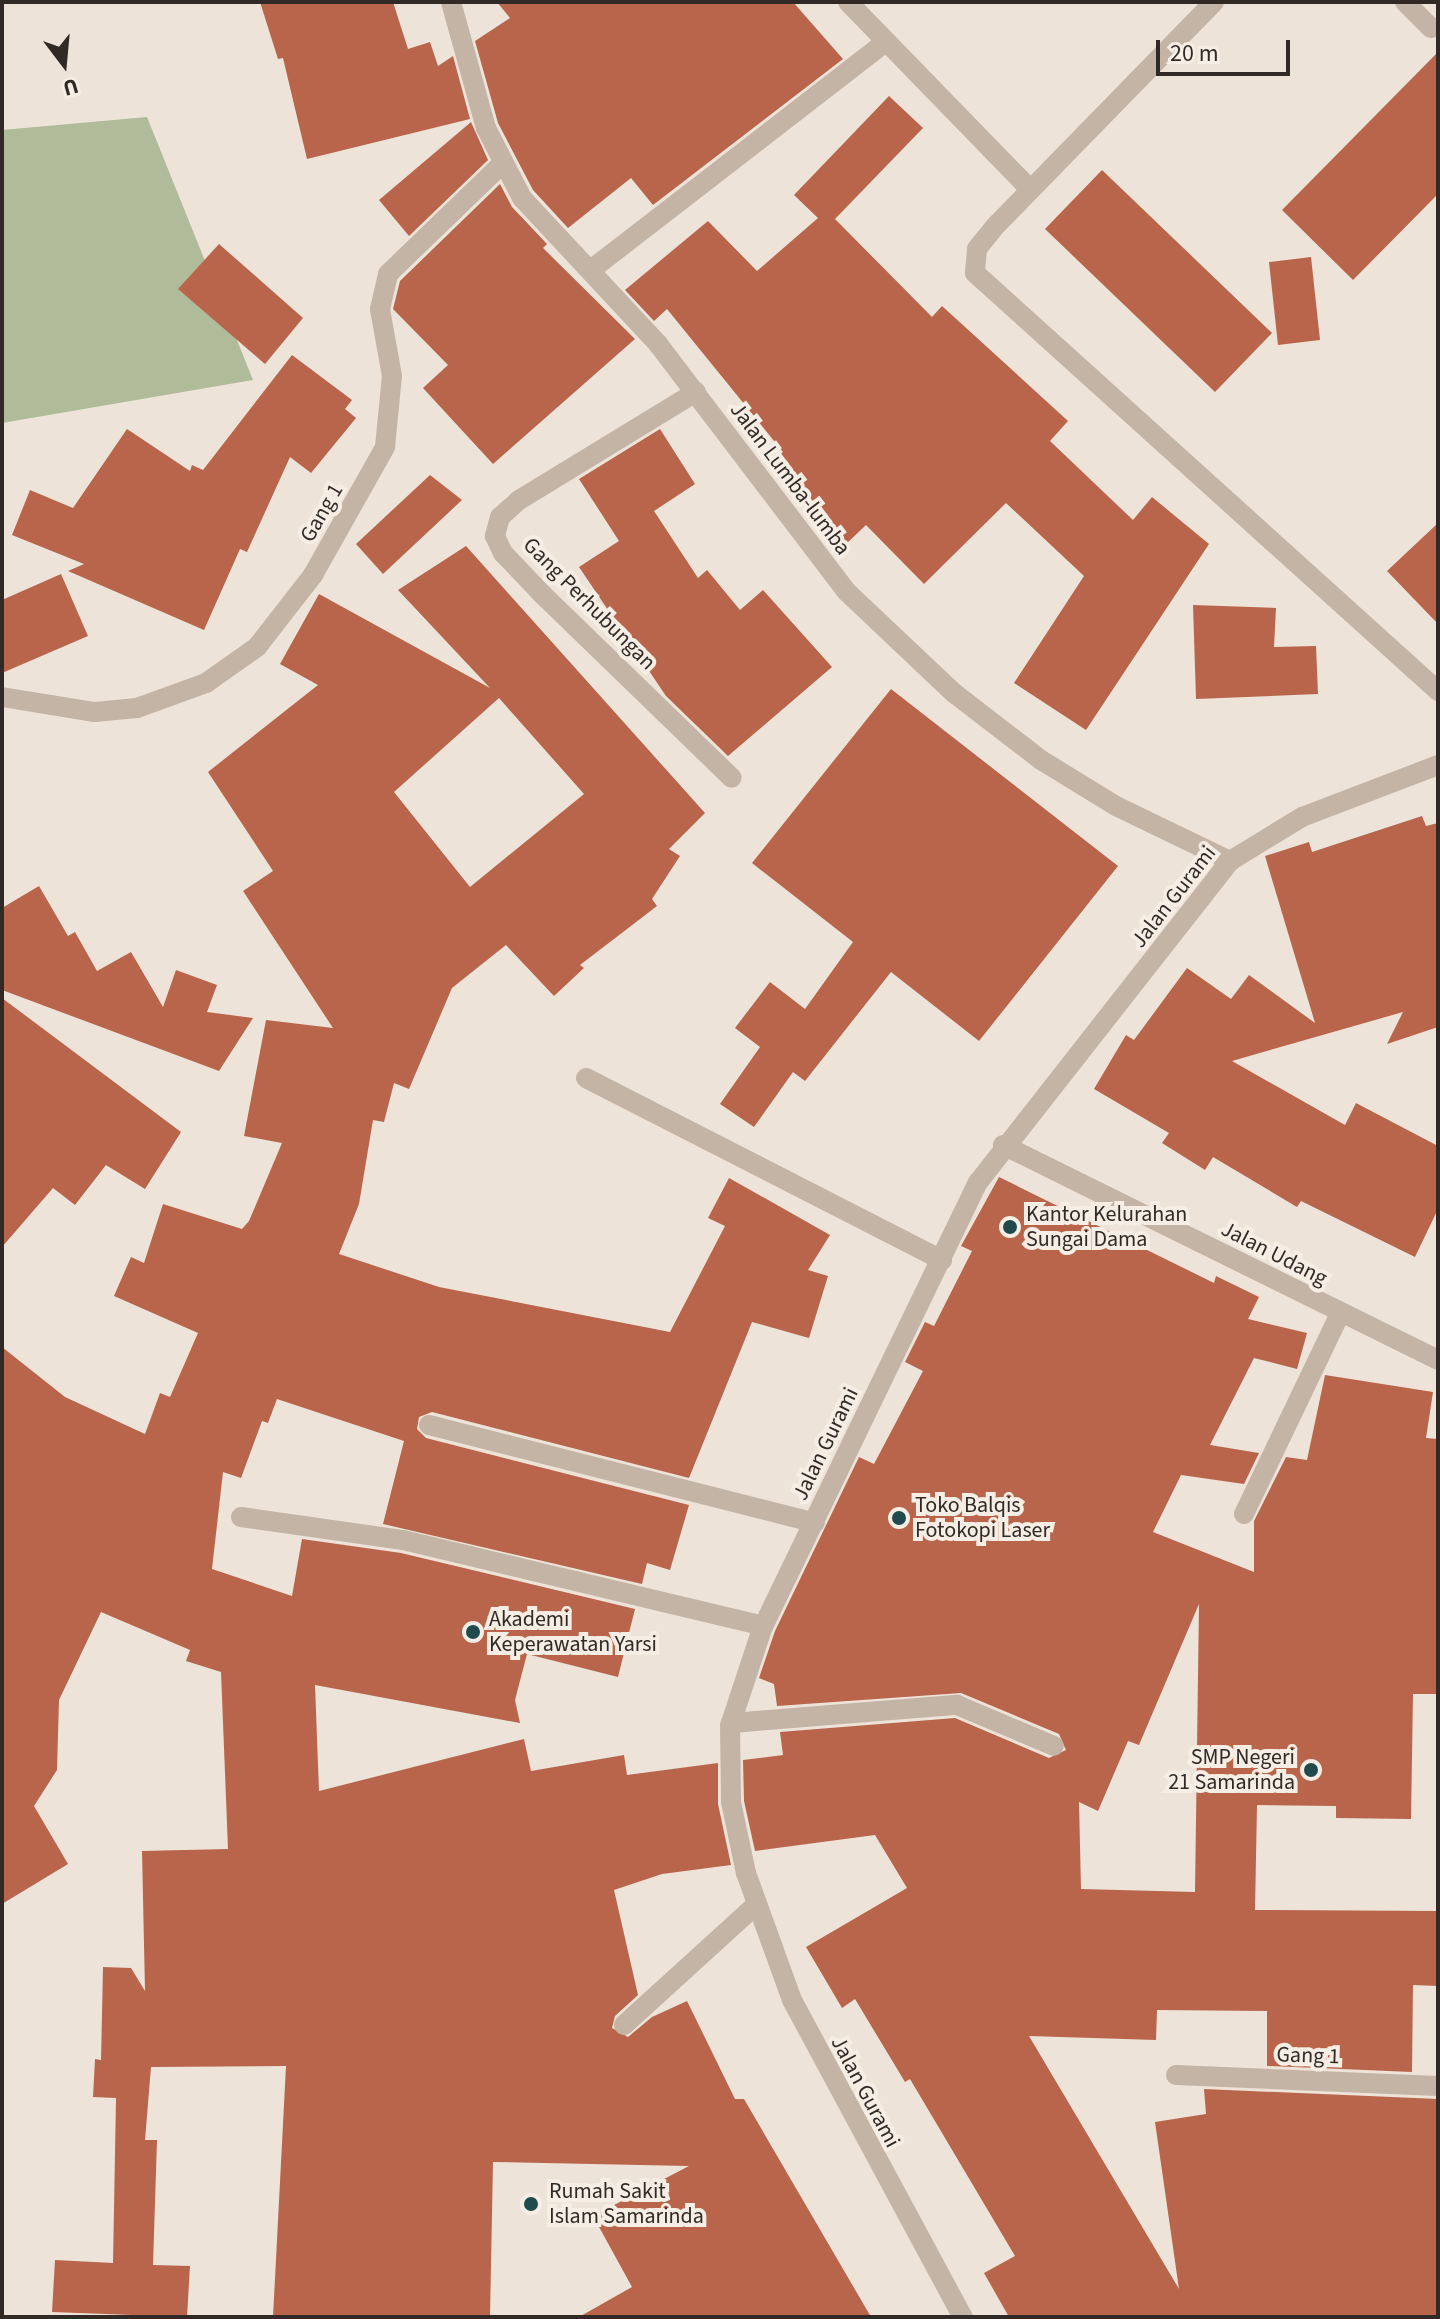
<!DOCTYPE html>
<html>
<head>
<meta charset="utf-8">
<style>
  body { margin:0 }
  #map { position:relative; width:1440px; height:2319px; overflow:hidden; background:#eee3d8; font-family:"Source Sans 3",sans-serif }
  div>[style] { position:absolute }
  .green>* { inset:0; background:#b0bb9a }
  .building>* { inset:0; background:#b8654c }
  .service>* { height:20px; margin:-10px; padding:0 10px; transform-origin:10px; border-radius:10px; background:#c4b4a6 }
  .minor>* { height:20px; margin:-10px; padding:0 10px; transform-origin:10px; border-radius:10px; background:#c4b4a6 }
  .tertiary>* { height:20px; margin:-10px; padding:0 10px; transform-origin:10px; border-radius:10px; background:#c4b4a6 }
  .dots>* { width:22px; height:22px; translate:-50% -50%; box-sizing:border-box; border:4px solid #f6eee4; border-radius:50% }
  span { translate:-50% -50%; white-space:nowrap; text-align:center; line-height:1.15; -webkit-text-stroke:8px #f6eee4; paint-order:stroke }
  .street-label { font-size:22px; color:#312926 }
  .poi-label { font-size:22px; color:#312926 }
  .left { translate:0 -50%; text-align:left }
  .right { translate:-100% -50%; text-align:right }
  .frame { position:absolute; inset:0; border:4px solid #312926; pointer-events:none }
  .north { position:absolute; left:24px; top:24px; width:80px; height:80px; -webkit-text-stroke:6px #f6eee4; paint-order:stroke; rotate:164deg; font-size:22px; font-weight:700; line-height:32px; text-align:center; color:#312926 }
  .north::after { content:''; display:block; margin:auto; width:28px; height:36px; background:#312926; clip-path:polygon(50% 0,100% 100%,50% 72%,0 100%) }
  .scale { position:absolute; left:1156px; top:40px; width:134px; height:36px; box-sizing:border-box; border:4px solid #312926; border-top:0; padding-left:10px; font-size:24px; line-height:28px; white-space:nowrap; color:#312926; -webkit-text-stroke:6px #f6eee4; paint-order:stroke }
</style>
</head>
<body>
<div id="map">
  <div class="green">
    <div style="clip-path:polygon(147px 117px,253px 380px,2px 423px,2px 130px)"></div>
  </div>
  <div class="building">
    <div style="clip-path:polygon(260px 2px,393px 2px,408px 49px,430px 42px,438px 66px,453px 56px,470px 119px,307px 159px,283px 58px,278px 59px)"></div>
    <div style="clip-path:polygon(497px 2px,793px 2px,843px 59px,653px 205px,631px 178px,568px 228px,533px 190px,498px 123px,475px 41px,510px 18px)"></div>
    <div style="clip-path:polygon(1438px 52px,1438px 194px,1353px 280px,1282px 210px)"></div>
    <div style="clip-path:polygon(889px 96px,923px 128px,835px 219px,932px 317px,942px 306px,1068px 421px,1050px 441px,1133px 520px,1152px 497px,1209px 544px,1086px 730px,1014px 683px,1084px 576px,1006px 503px,924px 584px,866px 525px,846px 544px,778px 456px,783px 452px,667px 309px,654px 321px,625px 290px,708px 221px,757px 271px,818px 218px,794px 195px)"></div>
    <div style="clip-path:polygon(471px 122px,488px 160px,409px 236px,379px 200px)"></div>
    <div style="clip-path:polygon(1102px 170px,1272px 333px,1215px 392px,1045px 229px)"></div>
    <div style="clip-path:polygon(500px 184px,512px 207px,547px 244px,543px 248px,635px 339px,493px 464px,423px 388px,448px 365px,393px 309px,400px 281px)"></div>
    <div style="clip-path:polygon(219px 244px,303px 318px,265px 364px,178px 289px)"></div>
    <div style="clip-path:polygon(1311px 257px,1320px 340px,1278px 345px,1269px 262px)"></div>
    <div style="clip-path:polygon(292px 355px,352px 400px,345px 409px,356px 418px,311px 473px,290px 457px,247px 552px,240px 549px,204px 630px,68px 571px,84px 564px,12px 535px,30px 490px,73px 508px,127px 429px,190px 471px,192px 465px,203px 470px)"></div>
    <div style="clip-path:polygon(660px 429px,695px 484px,654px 511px,698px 578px,707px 570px,740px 610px,763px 590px,832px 667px,728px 756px,666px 696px,579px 567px,619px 541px,579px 479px)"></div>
    <div style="clip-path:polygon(430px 475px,462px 500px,383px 574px,356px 544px)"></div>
    <div style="clip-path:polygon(1438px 523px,1438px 624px,1387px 571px)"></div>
    <div style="clip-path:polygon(evenodd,466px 546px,705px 813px,669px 849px,680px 856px,652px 899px,657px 906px,580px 965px,584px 968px,554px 996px,506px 945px,452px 988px,409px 1089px,394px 1083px,384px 1122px,373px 1120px,359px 1204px,339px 1254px,439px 1287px,670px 1332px,725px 1226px,708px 1218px,729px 1178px,830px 1235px,808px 1270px,828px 1276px,809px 1338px,752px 1322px,689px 1478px,432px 1412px,419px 1417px,417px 1429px,426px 1438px,689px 1505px,670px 1570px,647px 1563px,642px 1584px,383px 1524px,404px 1441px,277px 1399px,268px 1423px,262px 1421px,241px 1478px,223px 1472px,212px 1569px,292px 1596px,302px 1539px,401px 1553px,635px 1609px,618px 1677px,527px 1654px,515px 1700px,520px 1723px,315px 1685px,319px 1791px,524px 1739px,531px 1771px,624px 1755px,627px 1775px,718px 1763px,718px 1804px,731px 1865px,662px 1874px,614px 1890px,638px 1995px,615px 2016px,612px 2028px,628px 2037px,652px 2017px,687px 2001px,735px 2099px,744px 2099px,871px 2317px,579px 2317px,632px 2287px,593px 2216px,689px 2166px,493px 2162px,490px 2317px,273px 2317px,286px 2066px,151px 2067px,145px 2140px,157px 2140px,153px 2265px,190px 2266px,187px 2317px,52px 2312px,55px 2260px,113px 2263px,116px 2098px,93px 2097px,95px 2059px,101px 2060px,103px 1967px,131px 1968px,145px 1991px,142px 1851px,228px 1849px,221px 1672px,186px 1661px,190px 1650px,101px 1612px,59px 1700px,57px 1770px,34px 1806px,68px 1864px,2px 1904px,2px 1347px,65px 1397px,145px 1434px,160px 1393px,170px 1397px,198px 1333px,114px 1296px,131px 1257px,144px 1263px,163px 1204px,242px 1229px,249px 1221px,282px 1143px,244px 1136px,266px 1020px,333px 1028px,243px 891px,273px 871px,208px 772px,318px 685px,280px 664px,319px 594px,490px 688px,398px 590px,466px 546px,499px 698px,584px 794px,470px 887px,394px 792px,499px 698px)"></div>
    <div style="clip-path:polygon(61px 574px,88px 636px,2px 673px,2px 600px)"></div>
    <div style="clip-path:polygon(1193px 605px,1276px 608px,1274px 647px,1316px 646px,1318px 694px,1196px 699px)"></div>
    <div style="clip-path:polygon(891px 689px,1118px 866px,979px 1041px,891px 972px,805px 1081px,793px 1072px,754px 1127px,720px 1104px,760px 1047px,735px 1028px,770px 982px,805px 1009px,853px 942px,752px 863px)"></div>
    <div style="clip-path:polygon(1422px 816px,1426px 826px,1438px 823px,1438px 1027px,1387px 1044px,1403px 1012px,1232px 1061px,1345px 1125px,1356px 1103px,1438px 1146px,1438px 1209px,1415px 1257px,1301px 1201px,1297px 1207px,1213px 1157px,1205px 1170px,1162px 1143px,1169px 1133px,1094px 1089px,1126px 1035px,1134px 1040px,1187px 968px,1231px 999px,1249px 975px,1315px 1023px,1265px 856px,1309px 842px,1312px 852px)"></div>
    <div style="clip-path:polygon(39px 886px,68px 936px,75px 932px,97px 971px,131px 952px,163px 1007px,176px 970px,217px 985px,207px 1012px,253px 1018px,219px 1071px,2px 990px,2px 908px)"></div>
    <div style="clip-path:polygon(2px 998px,181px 1132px,145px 1189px,106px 1165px,75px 1205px,53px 1188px,2px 1247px)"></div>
    <div style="clip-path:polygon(evenodd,999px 1177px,1214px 1283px,1216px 1276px,1259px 1297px,1248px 1319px,1307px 1333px,1297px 1369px,1254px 1358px,1210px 1445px,1259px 1453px,1244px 1484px,1181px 1475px,1153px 1532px,1254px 1572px,1254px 1521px,1286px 1457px,1307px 1460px,1325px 1375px,1433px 1392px,1426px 1438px,1438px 1439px,1438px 1694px,1413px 1694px,1411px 1819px,1336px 1818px,1336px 1806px,1257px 1805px,1255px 1910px,1438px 1911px,1438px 1986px,1413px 1985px,1412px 2072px,1267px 2066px,1267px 2011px,1157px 2010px,1156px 2040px,1029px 2036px,1179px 2289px,1155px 2122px,1206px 2114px,1204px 2089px,1438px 2099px,1438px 2317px,1009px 2317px,984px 2273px,1015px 2256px,910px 2079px,905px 2082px,855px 1999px,842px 2008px,806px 1947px,907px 1888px,875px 1835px,755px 1851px,744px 1801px,743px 1760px,783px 1755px,780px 1732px,955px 1718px,1049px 1758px,1066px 1750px,1059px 1734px,961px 1693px,777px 1706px,774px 1684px,759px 1678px,775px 1631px,859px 1457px,874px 1464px,923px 1371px,905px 1362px,925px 1322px,934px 1326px,972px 1251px,961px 1246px,999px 1177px,1199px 1604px,1195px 1892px,1081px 1889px,1079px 1802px,1098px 1811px,1128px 1741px,1139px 1745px,1199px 1604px)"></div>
  </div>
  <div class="service">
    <div style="left:848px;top:2px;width:262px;rotate:45.8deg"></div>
    <div style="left:1214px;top:2px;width:310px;rotate:134.3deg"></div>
    <div style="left:997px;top:224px;width:32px;rotate:129deg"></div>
    <div style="left:977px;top:249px;width:24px;rotate:95deg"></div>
    <div style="left:975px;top:273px;width:624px;rotate:42.08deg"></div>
    <div style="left:1405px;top:2px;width:37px;rotate:45deg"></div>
    <div style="left:1244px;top:1514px;width:222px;rotate:-64.4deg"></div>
    <div style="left:241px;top:1517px;width:164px;rotate:8.1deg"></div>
    <div style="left:403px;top:1540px;width:370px;rotate:13.4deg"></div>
  </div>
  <div class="minor">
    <div style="left:451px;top:2px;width:131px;rotate:74.5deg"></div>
    <div style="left:486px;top:128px;width:79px;rotate:62.8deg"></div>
    <div style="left:522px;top:198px;width:200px;rotate:47deg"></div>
    <div style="left:658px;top:344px;width:310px;rotate:52.7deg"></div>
    <div style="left:846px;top:591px;width:149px;rotate:43.4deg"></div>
    <div style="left:954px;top:693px;width:110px;rotate:37.6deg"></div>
    <div style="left:1041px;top:760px;width:88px;rotate:31.5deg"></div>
    <div style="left:1116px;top:806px;width:127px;rotate:25.8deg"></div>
    <div style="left:1230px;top:861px;width:408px;rotate:128.1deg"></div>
    <div style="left:978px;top:1182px;width:493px;rotate:115.8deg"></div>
    <div style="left:763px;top:1626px;width:105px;rotate:108.3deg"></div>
    <div style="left:730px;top:1726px;width:76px;rotate:89.2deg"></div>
    <div style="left:731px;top:1802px;width:73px;rotate:78.1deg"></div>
    <div style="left:746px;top:1873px;width:135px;rotate:70.1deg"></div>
    <div style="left:792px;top:2000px;width:360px;rotate:61.7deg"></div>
    <div style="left:592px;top:269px;width:368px;rotate:-37.7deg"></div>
    <div style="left:696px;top:392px;width:207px;rotate:148.6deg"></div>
    <div style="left:519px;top:500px;width:25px;rotate:138deg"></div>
    <div style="left:500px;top:517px;width:20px;rotate:105deg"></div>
    <div style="left:495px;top:536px;width:19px;rotate:65deg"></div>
    <div style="left:503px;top:553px;width:57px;rotate:46.4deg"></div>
    <div style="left:542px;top:594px;width:264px;rotate:44.1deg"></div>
    <div style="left:2px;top:697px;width:94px;rotate:9.2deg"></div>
    <div style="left:95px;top:712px;width:42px;rotate:-5.4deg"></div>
    <div style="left:137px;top:708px;width:73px;rotate:-19.9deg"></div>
    <div style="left:206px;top:683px;width:62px;rotate:-35.2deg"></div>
    <div style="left:257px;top:647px;width:91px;rotate:-52.1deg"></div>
    <div style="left:313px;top:575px;width:147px;rotate:-60.6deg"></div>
    <div style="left:385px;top:447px;width:71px;rotate:-84.4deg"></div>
    <div style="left:392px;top:376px;width:68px;rotate:-100.2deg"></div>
    <div style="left:380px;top:309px;width:36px;rotate:-77deg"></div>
    <div style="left:388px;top:274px;width:157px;rotate:-44deg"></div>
    <div style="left:586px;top:1078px;width:400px;rotate:27.1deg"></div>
    <div style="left:1003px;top:1145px;width:485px;rotate:26.3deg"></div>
    <div style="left:429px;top:1425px;width:398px;rotate:14.2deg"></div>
    <div style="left:731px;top:1723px;width:227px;rotate:-4.6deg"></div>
    <div style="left:957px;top:1705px;width:105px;rotate:22.9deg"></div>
    <div style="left:624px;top:2025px;width:177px;rotate:-42.3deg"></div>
    <div style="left:1176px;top:2075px;width:262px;rotate:2.4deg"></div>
  </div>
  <div class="tertiary">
    <div style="left:1230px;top:861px;width:84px;rotate:-31.4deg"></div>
    <div style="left:1302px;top:817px;width:146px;rotate:-20.9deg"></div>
  </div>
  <div class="dots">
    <div style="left:1010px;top:1227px;background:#204b4e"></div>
    <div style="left:899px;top:1518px;background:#204b4e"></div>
    <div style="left:473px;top:1632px;background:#204b4e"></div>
    <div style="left:1311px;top:1770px;background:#204b4e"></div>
    <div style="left:531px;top:2204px;background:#204b4e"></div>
  </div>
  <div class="street-label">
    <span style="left:790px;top:479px;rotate:53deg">Jalan Lumba-lumba</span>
    <span style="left:322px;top:513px;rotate:-60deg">Gang 1</span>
    <span style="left:589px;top:604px;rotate:45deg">Gang Perhubungan</span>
    <span style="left:1174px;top:897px;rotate:-52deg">Jalan Gurami</span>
    <span style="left:1274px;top:1254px;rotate:27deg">Jalan Udang</span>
    <span style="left:826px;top:1444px;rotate:-64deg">Jalan Gurami</span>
    <span style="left:1308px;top:2056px;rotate:2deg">Gang 1</span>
    <span style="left:865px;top:2092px;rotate:62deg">Jalan Gurami</span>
  </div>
  <div class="poi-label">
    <span class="left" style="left:1026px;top:1227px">Kantor Kelurahan<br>Sungai Dama</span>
    <span class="left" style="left:915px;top:1518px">Toko Balqis<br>Fotokopi Laser</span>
    <span class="left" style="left:489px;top:1632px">Akademi<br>Keperawatan Yarsi</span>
    <span class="right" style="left:1295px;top:1770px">SMP Negeri<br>21 Samarinda</span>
    <span class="left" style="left:549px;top:2204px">Rumah Sakit<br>Islam Samarinda</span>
  </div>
  <div class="frame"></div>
  <div class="north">U</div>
  <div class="scale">20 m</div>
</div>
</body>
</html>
